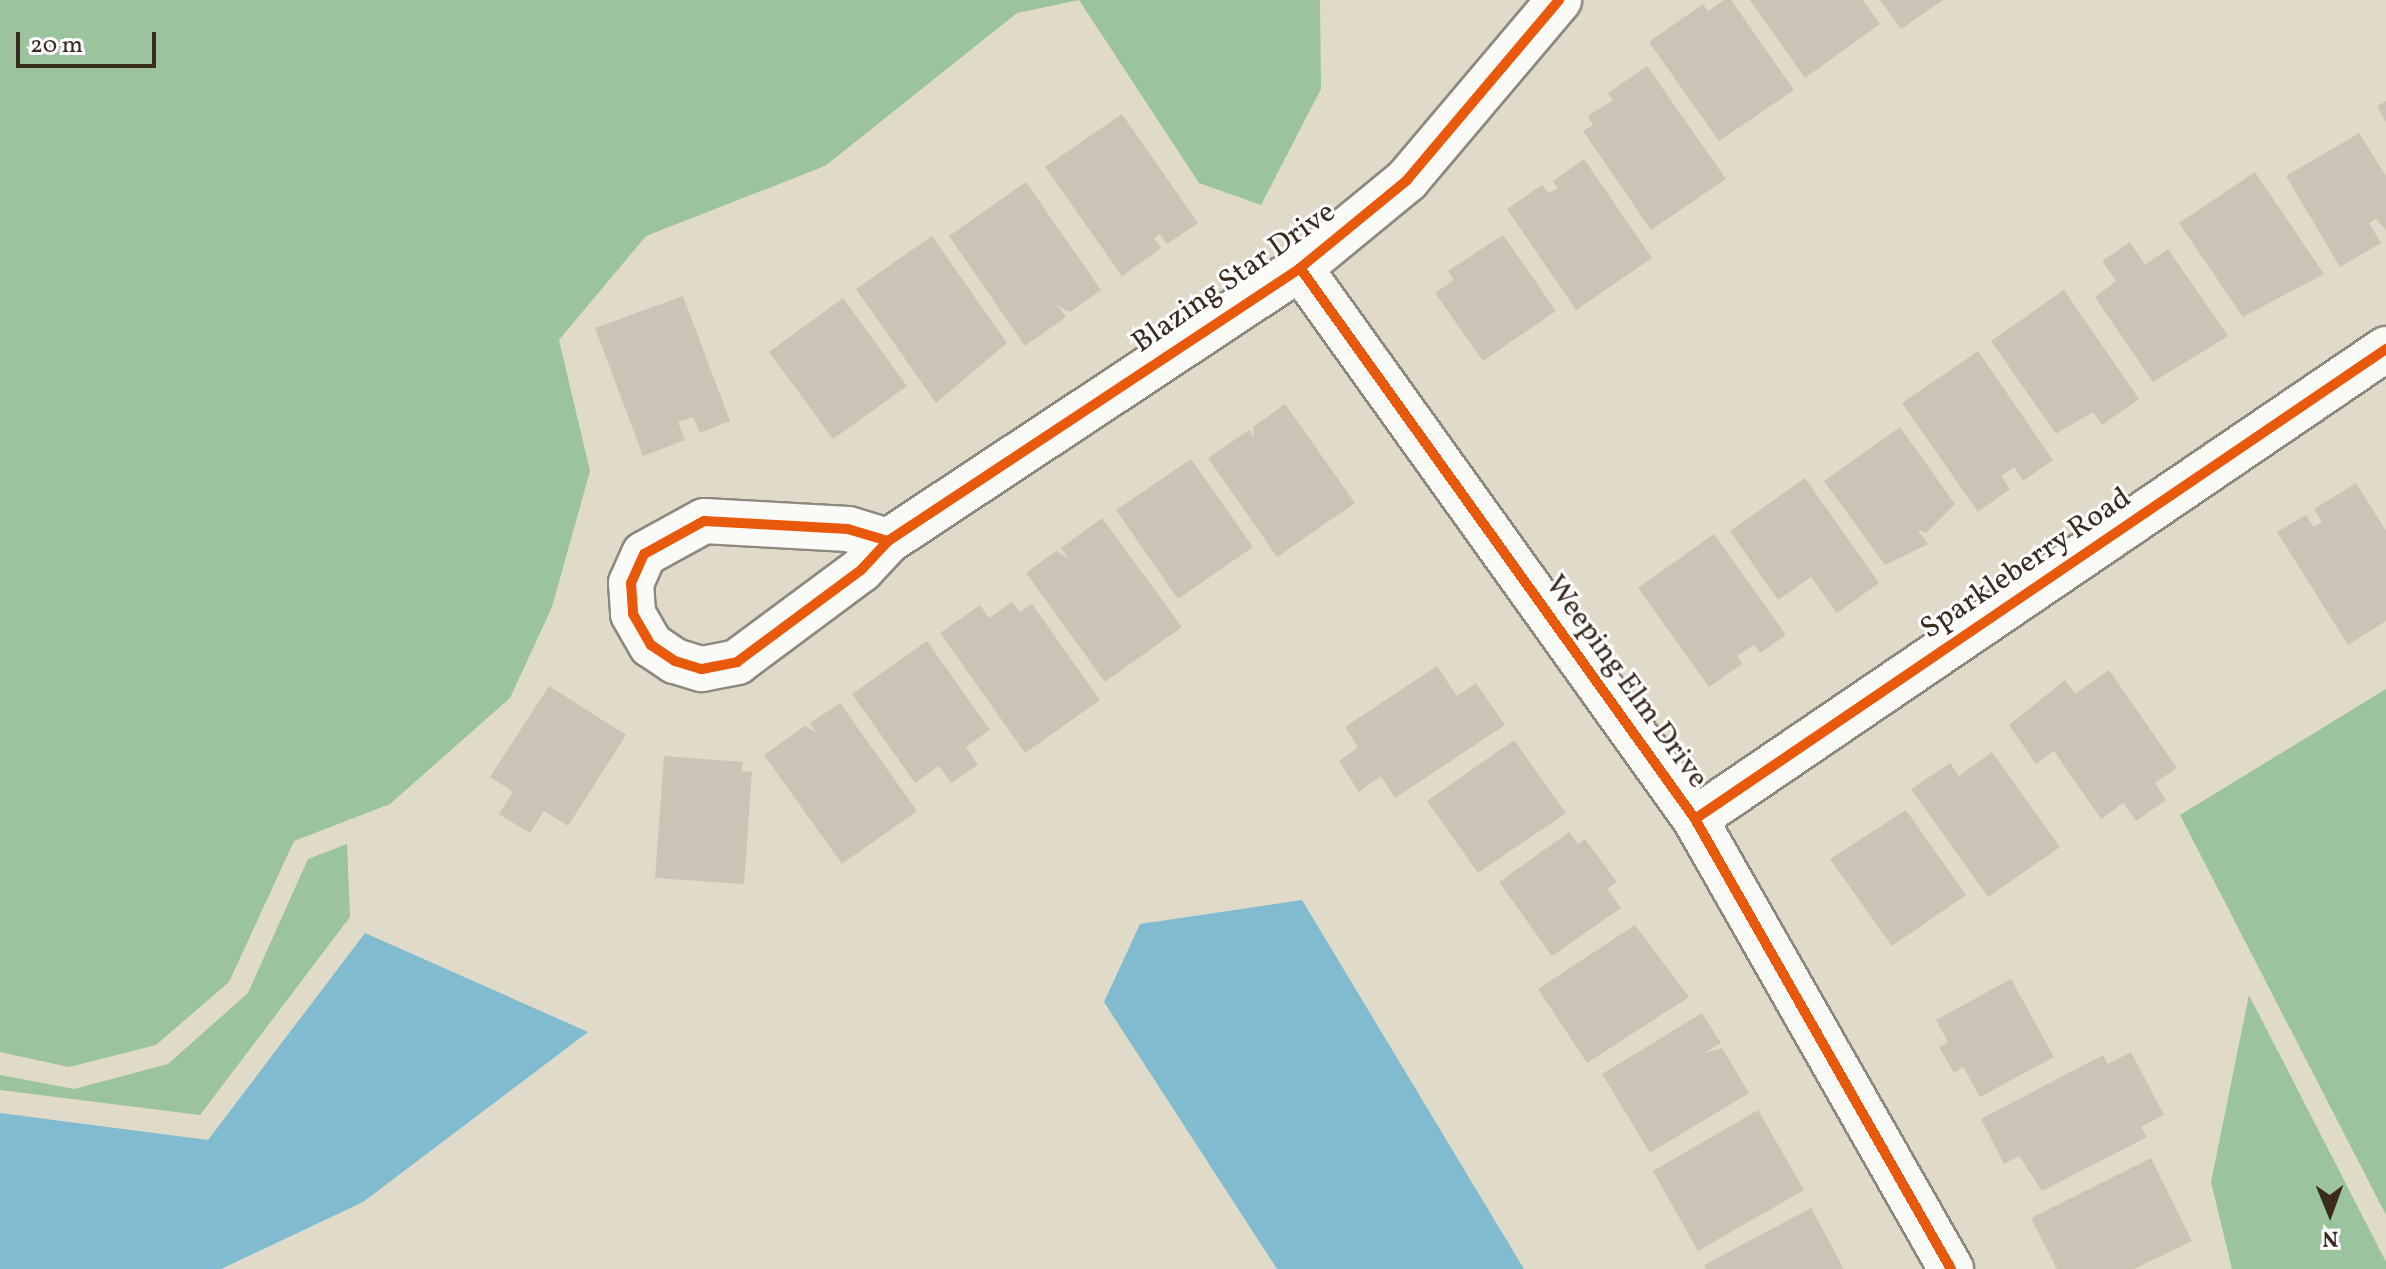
<!DOCTYPE html>
<html>
<head>
<meta charset="utf-8">
<style>
  body { margin:0 }
  #map { position:relative; width:2386px; height:1269px; overflow:hidden; background:#e0dbc8; font-family:Vollkorn,serif }
  div>[style] { position:absolute }
  .forest>* { inset:0; background:#9bc39d }
  .water>* { inset:0; background:#80bbd0 }
  .building>* { inset:0; background:#cdc2b6 }
  .roads { filter:drop-shadow(2px 0 #8e887d) drop-shadow(-2px 0 #8e887d) drop-shadow(0 2px #8e887d) drop-shadow(0 -2px #8e887d) }
  .street>* { height:44px; margin:-22px; padding:0 22px; transform-origin:22px; border-radius:22px; background:#fafaf7 }
  .cycleway>* { height:10px; margin:-5px; padding:0 5px; transform-origin:5px; border-radius:5px; background:#e8590c }
  span { translate:-50% -50%; white-space:nowrap; text-align:center; line-height:1.15; -webkit-text-stroke:6px #fff; paint-order:stroke }
  .street-label { font-size:30px; color:#3b2a1e }
  .north { position:absolute; left:2290px; top:1173px; width:80px; height:80px; -webkit-text-stroke:6px #fff; paint-order:stroke; rotate:179deg; font-size:22px; font-weight:700; line-height:32px; text-align:center; color:#3b2a1e }
  .north::after { content:''; display:block; margin:auto; width:28px; height:36px; background:#3b2a1e; clip-path:polygon(50% 0,100% 100%,50% 72%,0 100%) }
  .scale { position:absolute; left:16px; top:32px; width:140px; height:36px; box-sizing:border-box; border:4px solid #3b2a1e; border-top:0; padding-left:10px; font-size:24px; line-height:28px; white-space:nowrap; color:#3b2a1e; -webkit-text-stroke:6px #fff; paint-order:stroke }
</style>
</head>
<body>
<div id="map">
  <div class="forest">
    <div style="clip-path:polygon(0 0,1320px 0,1321px 89px,1261px 205px,1199px 183px,1079px 0,1017px 13px,825px 166px,646px 236px,559px 340px,590px 471px,552px 607px,510px 698px,390px 804px,294px 841px,229px 982px,156px 1045px,69px 1067px,0 1052px)"></div>
    <div style="clip-path:polygon(2386px 689px,2386px 1215px,2180px 815px)"></div>
    <div style="clip-path:polygon(347px 844px,350px 917px,200px 1115px,0 1090px,0 1075px,74px 1089px,168px 1064px,248px 993px,308px 859px)"></div>
    <div style="clip-path:polygon(2249px 995px,2386px 1262px,2386px 1269px,2232px 1269px,2211px 1182px)"></div>
  </div>
  <div class="water">
    <div style="clip-path:polygon(1302px 900px,1524px 1269px,1277px 1269px,1104px 1002px,1140px 924px)"></div>
    <div style="clip-path:polygon(365px 933px,588px 1032px,363px 1202px,221px 1269px,0 1269px,0 1113px,208px 1140px)"></div>
  </div>
  <div class="building">
    <div style="clip-path:polygon(1724px 0,1731px 0,1794px 90px,1719px 141px,1649px 42px,1703px 4px,1708px 11px)"></div>
    <div style="clip-path:polygon(1750px 0,1863px 0,1880px 24px,1805px 78px)"></div>
    <div style="clip-path:polygon(1880px 0,1943px 0,1901px 29px)"></div>
    <div style="clip-path:polygon(1647px 66px,1726px 179px,1651px 230px,1583px 131px,1593px 125px,1588px 116px,1613px 100px,1608px 93px)"></div>
    <div style="clip-path:polygon(2386px 101px,2386px 123px,2377px 106px)"></div>
    <div style="clip-path:polygon(1122px 114px,1198px 223px,1167px 244px,1160px 234px,1154px 238px,1161px 248px,1122px 276px,1045px 167px)"></div>
    <div style="clip-path:polygon(2359px 133px,2386px 176px,2386px 230px,2376px 219px,2369px 223px,2381px 243px,2340px 267px,2286px 176px)"></div>
    <div style="clip-path:polygon(1584px 159px,1652px 258px,1576px 310px,1507px 209px,1542px 185px,1549px 193px,1558px 188px,1553px 181px)"></div>
    <div style="clip-path:polygon(2255px 172px,2324px 274px,2243px 317px,2179px 223px)"></div>
    <div style="clip-path:polygon(1026px 182px,1101px 290px,1070px 312px,1057px 305px,1066px 317px,1025px 346px,949px 236px)"></div>
    <div style="clip-path:polygon(1503px 235px,1556px 311px,1483px 361px,1435px 293px,1454px 280px,1448px 271px)"></div>
    <div style="clip-path:polygon(932px 236px,1007px 343px,936px 403px,856px 289px)"></div>
    <div style="clip-path:polygon(2130px 242px,2145px 265px,2168px 249px,2228px 336px,2153px 382px,2095px 297px,2116px 281px,2102px 261px)"></div>
    <div style="clip-path:polygon(2064px 290px,2139px 399px,2102px 425px,2093px 412px,2056px 434px,1991px 341px)"></div>
    <div style="clip-path:polygon(683px 296px,730px 421px,700px 433px,693px 417px,678px 422px,685px 440px,643px 456px,595px 328px)"></div>
    <div style="clip-path:polygon(843px 298px,907px 386px,833px 439px,769px 352px)"></div>
    <div style="clip-path:polygon(1978px 351px,2053px 460px,2023px 481px,2014px 467px,2001px 476px,2010px 489px,1978px 512px,1902px 403px)"></div>
    <div style="clip-path:polygon(1285px 404px,1355px 503px,1277px 557px,1208px 458px,1249px 430px,1254px 437px,1253px 427px)"></div>
    <div style="clip-path:polygon(1900px 427px,1955px 504px,1926px 533px,1917px 529px,1928px 544px,1885px 565px,1824px 481px)"></div>
    <div style="clip-path:polygon(1191px 459px,1253px 547px,1178px 599px,1116px 510px)"></div>
    <div style="clip-path:polygon(1805px 478px,1879px 583px,1837px 613px,1811px 577px,1778px 600px,1730px 531px)"></div>
    <div style="clip-path:polygon(2356px 483px,2386px 531px,2386px 621px,2348px 645px,2277px 532px,2306px 515px,2314px 527px,2322px 522px,2314px 509px)"></div>
    <div style="clip-path:polygon(1102px 518px,1182px 627px,1105px 682px,1026px 573px,1056px 551px,1069px 559px,1061px 548px)"></div>
    <div style="clip-path:polygon(1714px 534px,1786px 635px,1760px 653px,1754px 645px,1737px 656px,1742px 664px,1709px 687px,1638px 588px)"></div>
    <div style="clip-path:polygon(1012px 602px,1020px 612px,1032px 604px,1100px 700px,1025px 753px,940px 633px,980px 605px,989px 618px)"></div>
    <div style="clip-path:polygon(927px 641px,990px 730px,966px 747px,978px 765px,951px 783px,939px 766px,915px 783px,852px 694px)"></div>
    <div style="clip-path:polygon(1437px 666px,1457px 696px,1476px 683px,1505px 725px,1395px 798px,1381px 776px,1359px 792px,1339px 761px,1358px 747px,1345px 727px)"></div>
    <div style="clip-path:polygon(2109px 670px,2177px 768px,2155px 783px,2166px 800px,2136px 821px,2123px 803px,2101px 819px,2054px 751px,2036px 764px,2009px 725px,2065px 680px,2075px 694px)"></div>
    <div style="clip-path:polygon(549px 686px,626px 735px,568px 826px,544px 811px,530px 833px,499px 814px,513px 792px,490px 777px)"></div>
    <div style="clip-path:polygon(840px 703px,917px 811px,842px 864px,764px 755px,805px 726px,817px 733px,810px 723px)"></div>
    <div style="clip-path:polygon(1514px 740px,1566px 813px,1478px 873px,1427px 801px)"></div>
    <div style="clip-path:polygon(1992px 752px,2060px 847px,1988px 897px,1911px 789px,1950px 763px,1959px 776px)"></div>
    <div style="clip-path:polygon(664px 756px,743px 762px,742px 771px,752px 772px,744px 884px,655px 878px)"></div>
    <div style="clip-path:polygon(1906px 810px,1966px 895px,1892px 946px,1830px 859px)"></div>
    <div style="clip-path:polygon(1569px 832px,1578px 844px,1585px 839px,1617px 882px,1607px 889px,1621px 908px,1552px 956px,1499px 882px)"></div>
    <div style="clip-path:polygon(1635px 925px,1689px 997px,1587px 1063px,1538px 989px)"></div>
    <div style="clip-path:polygon(2011px 979px,2054px 1057px,1980px 1097px,1963px 1067px,1954px 1073px,1939px 1047px,1948px 1042px,1936px 1020px)"></div>
    <div style="clip-path:polygon(1702px 1013px,1721px 1043px,1704px 1053px,1722px 1048px,1749px 1093px,1650px 1153px,1602px 1074px)"></div>
    <div style="clip-path:polygon(2131px 1052px,2164px 1115px,2141px 1127px,2147px 1137px,2042px 1191px,2019px 1156px,2004px 1164px,1981px 1119px,2103px 1055px,2108px 1064px)"></div>
    <div style="clip-path:polygon(1758px 1110px,1804px 1190px,1698px 1251px,1653px 1171px)"></div>
    <div style="clip-path:polygon(2151px 1158px,2192px 1241px,2134px 1269px,2057px 1269px,2031px 1218px)"></div>
    <div style="clip-path:polygon(1811px 1208px,1844px 1269px,1706px 1269px,1704px 1265px)"></div>
  </div>
  <div class="roads">
    <div class="street">
      <div style="left:1300px;top:268px;width:678px;rotate:54.36deg"></div>
      <div style="left:1695px;top:819px;width:518px;rotate:60.36deg"></div>
      <div style="left:888px;top:541px;width:42px;rotate:-163.3deg"></div>
      <div style="left:848px;top:529px;width:144px;rotate:-176.8deg"></div>
      <div style="left:704px;top:521px;width:68px;rotate:151.2deg"></div>
      <div style="left:644px;top:554px;width:32px;rotate:114deg"></div>
      <div style="left:631px;top:583px;width:31px;rotate:86deg"></div>
      <div style="left:633px;top:614px;width:36px;rotate:60deg"></div>
      <div style="left:651px;top:645px;width:29px;rotate:34deg"></div>
      <div style="left:675px;top:661px;width:28px;rotate:17deg"></div>
      <div style="left:702px;top:669px;width:36px;rotate:-11deg"></div>
      <div style="left:737px;top:662px;width:154px;rotate:-36.6deg"></div>
      <div style="left:861px;top:570px;width:40px;rotate:-47deg"></div>
      <div style="left:888px;top:541px;width:494px;rotate:-33.5deg"></div>
      <div style="left:1300px;top:268px;width:139px;rotate:-39.4deg"></div>
      <div style="left:1407px;top:180px;width:236px;rotate:-49.8deg"></div>
      <div style="left:1695px;top:819px;width:836px;rotate:-34.22deg"></div>
    </div>
  </div>
  <div class="cycleway">
    <div style="left:1300px;top:268px;width:678px;rotate:54.36deg"></div>
    <div style="left:1695px;top:819px;width:518px;rotate:60.36deg"></div>
    <div style="left:888px;top:541px;width:42px;rotate:-163.3deg"></div>
    <div style="left:848px;top:529px;width:144px;rotate:-176.8deg"></div>
    <div style="left:704px;top:521px;width:68px;rotate:151.2deg"></div>
    <div style="left:644px;top:554px;width:32px;rotate:114deg"></div>
    <div style="left:631px;top:583px;width:31px;rotate:86deg"></div>
    <div style="left:633px;top:614px;width:36px;rotate:60deg"></div>
    <div style="left:651px;top:645px;width:29px;rotate:34deg"></div>
    <div style="left:675px;top:661px;width:28px;rotate:17deg"></div>
    <div style="left:702px;top:669px;width:36px;rotate:-11deg"></div>
    <div style="left:737px;top:662px;width:154px;rotate:-36.6deg"></div>
    <div style="left:861px;top:570px;width:40px;rotate:-47deg"></div>
    <div style="left:888px;top:541px;width:494px;rotate:-33.5deg"></div>
    <div style="left:1300px;top:268px;width:139px;rotate:-39.4deg"></div>
    <div style="left:1407px;top:180px;width:236px;rotate:-49.8deg"></div>
    <div style="left:1695px;top:819px;width:836px;rotate:-34.22deg"></div>
  </div>
  <div class="street-label">
    <span style="left:1234px;top:278px;rotate:-35deg">Blazing Star Drive</span>
    <span style="left:2026px;top:564px;rotate:-34deg">Sparkleberry Road</span>
    <span style="left:1626px;top:682px;rotate:54deg">Weeping Elm Drive</span>
  </div>
  <div class="north">N</div>
  <div class="scale">20 m</div>
</div>
</body>
</html>
